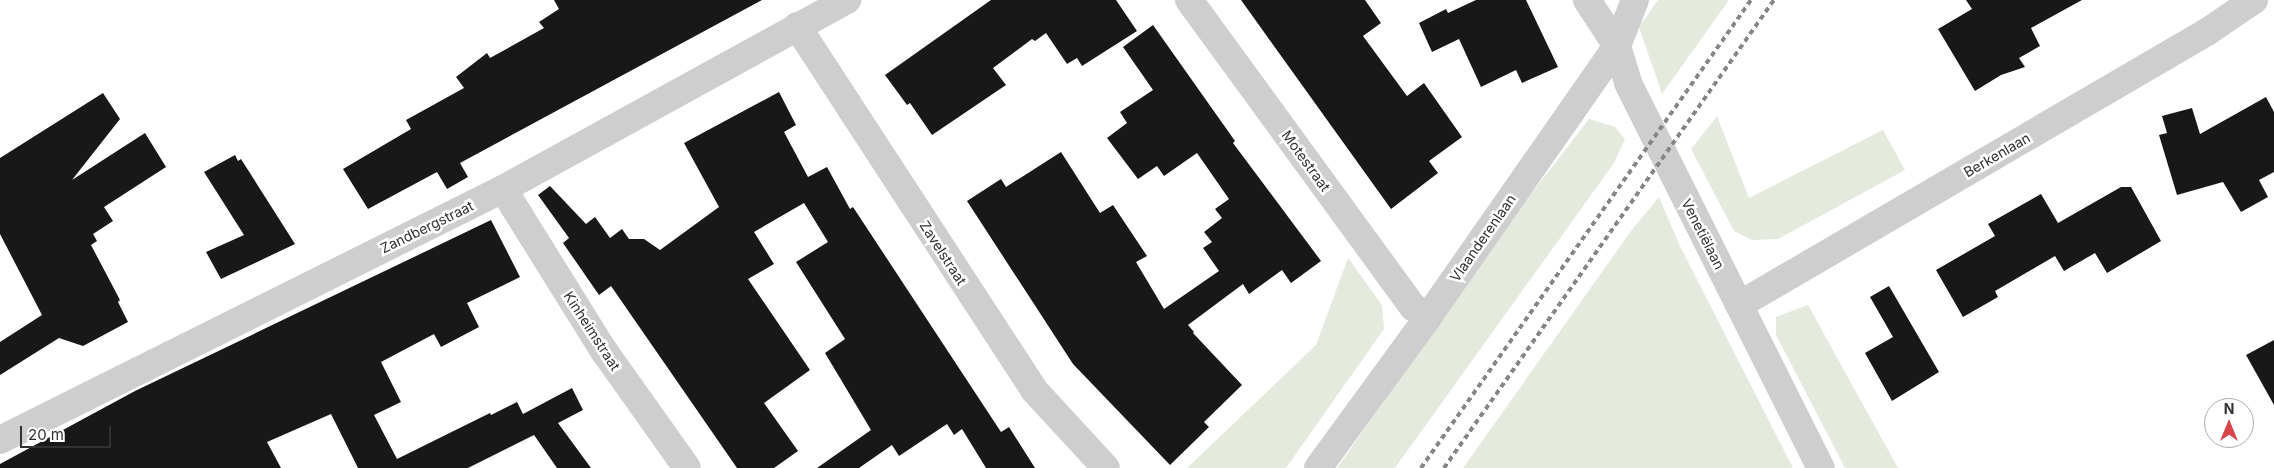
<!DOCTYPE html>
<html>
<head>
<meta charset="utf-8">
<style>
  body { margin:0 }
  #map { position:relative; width:2274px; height:468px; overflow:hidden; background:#fff; font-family:Inter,sans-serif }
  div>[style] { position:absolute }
  .green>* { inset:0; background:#e4eade }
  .building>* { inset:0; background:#181818 }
  .minor>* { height:28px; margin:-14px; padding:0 14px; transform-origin:14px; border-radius:14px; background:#cecece }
  .rail>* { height:4px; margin-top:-2px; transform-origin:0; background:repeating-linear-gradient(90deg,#868686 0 5px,transparent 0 9px) }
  span { translate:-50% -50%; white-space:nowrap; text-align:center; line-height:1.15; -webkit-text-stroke:5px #fff; paint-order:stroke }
  .street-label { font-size:14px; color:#313131 }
  .north { position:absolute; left:2204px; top:398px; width:50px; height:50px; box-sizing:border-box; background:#fff; border:1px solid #adadad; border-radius:50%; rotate:0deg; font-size:14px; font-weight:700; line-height:20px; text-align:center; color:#313131 }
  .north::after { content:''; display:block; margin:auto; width:18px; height:22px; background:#d7444a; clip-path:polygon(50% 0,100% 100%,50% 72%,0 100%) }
  .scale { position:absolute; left:20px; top:426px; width:91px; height:22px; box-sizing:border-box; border:2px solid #313131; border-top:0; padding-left:6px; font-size:15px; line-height:18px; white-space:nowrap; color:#313131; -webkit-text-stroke:4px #fff; paint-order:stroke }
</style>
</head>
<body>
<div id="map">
  <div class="green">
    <div style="clip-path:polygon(1658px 0,1729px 0,1662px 94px,1639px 27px)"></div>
    <div style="clip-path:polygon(1717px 116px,1749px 198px,1883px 130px,1905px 170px,1778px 239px,1752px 240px,1734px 231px,1691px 149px)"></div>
    <div style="clip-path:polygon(1589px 119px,1615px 127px,1625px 139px,1614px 163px,1395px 468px,1337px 468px,1521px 207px)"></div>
    <div style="clip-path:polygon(1659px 197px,1680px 246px,1793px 468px,1463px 468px,1631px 231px)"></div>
    <div style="clip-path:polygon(1348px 258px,1382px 305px,1384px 329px,1286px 468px,1187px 468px,1316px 345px)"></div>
    <div style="clip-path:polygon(1808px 305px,1898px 468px,1845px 468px,1776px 335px,1776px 317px)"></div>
  </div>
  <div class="building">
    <div style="clip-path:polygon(554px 0,762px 0,460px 163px,468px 177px,447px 189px,437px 172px,368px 209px,343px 169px,411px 129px,406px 120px,464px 88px,456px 77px,487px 53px,490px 58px,544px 28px,539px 22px,559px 9px)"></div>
    <div style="clip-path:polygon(991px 0,1116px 0,1137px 31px,1082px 66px,1077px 58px,1067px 64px,1046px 33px,1035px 41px,1032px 39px,993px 68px,1006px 85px,932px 135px,910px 103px,907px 105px,885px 75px)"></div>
    <div style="clip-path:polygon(1241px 0,1365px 0,1381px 23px,1363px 36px,1407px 96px,1424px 83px,1462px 137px,1429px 161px,1438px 173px,1391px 209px)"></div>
    <div style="clip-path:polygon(1476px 0,1526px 0,1558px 67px,1522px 83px,1516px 70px,1481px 87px,1459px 39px,1432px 52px,1419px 23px,1446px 9px,1448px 13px)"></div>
    <div style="clip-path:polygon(1966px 0,2082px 0,2031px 28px,2040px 46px,2019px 58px,2025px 67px,2001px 75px,1975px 91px,1938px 29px,1972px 9px)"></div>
    <div style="clip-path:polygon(1153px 25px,1235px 141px,1233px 143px,1321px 261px,1291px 283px,1282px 270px,1249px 294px,1243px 284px,1188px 325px,1194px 332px,1193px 333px,1242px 385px,1204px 422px,1209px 427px,1170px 465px,1073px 364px,967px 201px,1001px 179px,1006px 187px,1061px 152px,1100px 213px,1113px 205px,1147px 256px,1136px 262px,1164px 309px,1219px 271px,1203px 248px,1212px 242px,1204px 232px,1222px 218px,1215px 209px,1229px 199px,1197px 153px,1164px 176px,1157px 166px,1138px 179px,1107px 138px,1127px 123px,1120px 112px,1153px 90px,1123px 47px)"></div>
    <div style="clip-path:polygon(779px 92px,796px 125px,784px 132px,808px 177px,827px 167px,850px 209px,853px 207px,1001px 432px,1009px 427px,1035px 468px,986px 468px,962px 429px,954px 435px,947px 424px,899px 456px,892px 445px,859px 468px,817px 468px,871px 430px,825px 353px,845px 339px,796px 262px,828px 242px,804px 203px,754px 232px,774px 264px,748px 279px,810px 370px,764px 403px,798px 451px,774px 468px,737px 468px,611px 286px,599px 295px,563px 243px,569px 238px,538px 195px,550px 186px,586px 224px,595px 217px,610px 238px,622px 229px,629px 239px,644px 239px,660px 250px,719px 207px,684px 143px)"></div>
    <div style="clip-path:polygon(103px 93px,120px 119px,72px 180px,145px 133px,166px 167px,104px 207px,113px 221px,93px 234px,97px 241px,91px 245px,120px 300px,118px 302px,128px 322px,83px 346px,59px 338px,0 375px,0 342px,42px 315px,0 234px,0 158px)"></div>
    <div style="clip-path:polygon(2266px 97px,2274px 112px,2274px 172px,2259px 180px,2268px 197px,2241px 212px,2223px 182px,2177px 195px,2159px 135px,2167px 133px,2162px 116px,2192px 108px,2200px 134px)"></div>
    <div style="clip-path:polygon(235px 155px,238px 161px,241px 159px,295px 244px,221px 279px,206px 252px,244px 235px,204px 172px)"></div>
    <div style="clip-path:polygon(2121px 187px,2131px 187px,2161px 241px,2107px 273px,2095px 253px,2064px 271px,2055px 256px,1995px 291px,1998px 297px,1963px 317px,1936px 270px,1995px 236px,1988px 224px,2041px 194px,2058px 223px)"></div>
    <div style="clip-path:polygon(491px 220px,520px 277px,467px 303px,479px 327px,441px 347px,434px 334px,381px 362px,401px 402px,374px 415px,397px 459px,490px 413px,491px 415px,517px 402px,523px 414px,572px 388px,583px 410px,558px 423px,591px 468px,557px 468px,534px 435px,468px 468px,358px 468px,331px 414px,267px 442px,281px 468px,0 468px,0 464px,135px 391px)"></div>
    <div style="clip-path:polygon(1889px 286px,1939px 372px,1892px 401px,1865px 353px,1893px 337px,1870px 297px)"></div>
    <div style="clip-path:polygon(2274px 340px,2274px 405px,2246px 355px)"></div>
  </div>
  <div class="minor">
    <div style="left:1189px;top:0;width:380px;rotate:53.9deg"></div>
    <div style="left:1413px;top:307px;width:18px;rotate:34deg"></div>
    <div style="left:1587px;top:0;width:55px;rotate:56.9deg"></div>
    <div style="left:1617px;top:46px;width:39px;rotate:73deg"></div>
    <div style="left:1628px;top:83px;width:431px;rotate:63.4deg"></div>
    <div style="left:797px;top:26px;width:434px;rotate:56.9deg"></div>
    <div style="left:1034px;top:390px;width:106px;rotate:47.3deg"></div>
    <div style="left:503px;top:189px;width:191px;rotate:58.1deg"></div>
    <div style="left:604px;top:351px;width:143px;rotate:54.6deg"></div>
    <div style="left:1739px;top:305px;width:542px;rotate:-30.26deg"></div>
    <div style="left:2207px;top:32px;width:57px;rotate:-34.2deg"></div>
    <div style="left:0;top:440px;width:562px;rotate:-26.52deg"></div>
    <div style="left:503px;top:189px;width:393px;rotate:-28.8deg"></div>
    <div style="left:1318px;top:468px;width:187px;rotate:-53.9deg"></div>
    <div style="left:1428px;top:317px;width:330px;rotate:-55.1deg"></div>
    <div style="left:1617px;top:46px;width:49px;rotate:-68.6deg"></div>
  </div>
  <div class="rail">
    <div style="left:1421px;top:468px;width:573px;rotate:-54.81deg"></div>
    <div style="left:1444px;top:468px;width:573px;rotate:-54.81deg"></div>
  </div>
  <div class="street-label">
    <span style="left:1997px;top:155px;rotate:-30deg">Berkenlaan</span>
    <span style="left:1306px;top:161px;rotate:54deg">Motestraat</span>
    <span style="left:427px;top:227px;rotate:-26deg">Zandbergstraat</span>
    <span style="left:1703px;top:234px;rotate:63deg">Venetiëlaan</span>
    <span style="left:1483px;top:238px;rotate:-55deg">Vlaanderenlaan</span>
    <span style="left:943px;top:253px;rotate:57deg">Zavelstraat</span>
    <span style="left:592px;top:331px;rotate:57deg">Kinheimstraat</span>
  </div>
  <div class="north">N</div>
  <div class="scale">20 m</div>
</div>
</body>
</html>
